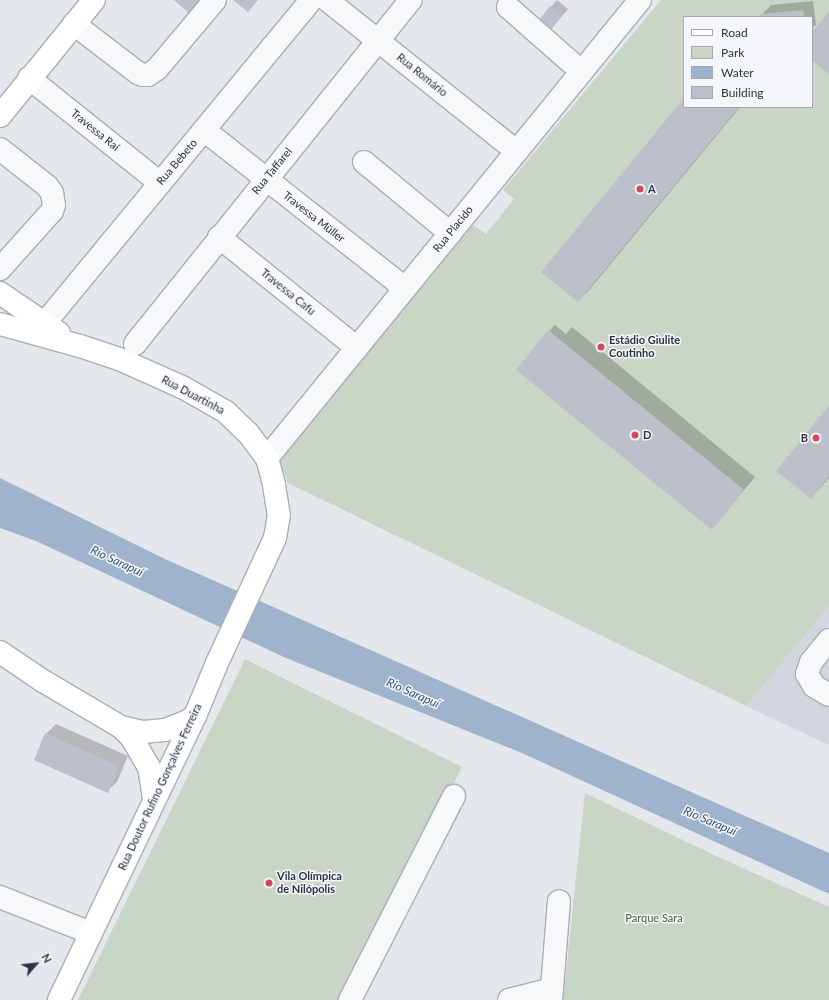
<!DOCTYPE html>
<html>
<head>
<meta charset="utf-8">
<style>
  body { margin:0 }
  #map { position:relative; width:829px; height:1000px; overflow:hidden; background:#e4e7ec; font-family:Lato,sans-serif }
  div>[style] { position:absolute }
  .built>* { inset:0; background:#d2d6de }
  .green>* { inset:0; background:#c9d6c5 }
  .water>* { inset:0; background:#9fb4cc }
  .shadow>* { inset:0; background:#0003 }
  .building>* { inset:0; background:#bbc0ca }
  .roads { filter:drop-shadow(1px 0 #a9aeb7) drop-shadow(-1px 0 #a9aeb7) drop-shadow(0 1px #a9aeb7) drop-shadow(0 -1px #a9aeb7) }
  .minor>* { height:22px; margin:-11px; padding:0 11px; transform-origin:11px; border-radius:11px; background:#f7f8fa }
  .major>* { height:22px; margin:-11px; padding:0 11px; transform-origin:11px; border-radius:11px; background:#fff }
  .dots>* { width:11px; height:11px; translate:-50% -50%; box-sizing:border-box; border:2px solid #f4f6f9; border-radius:50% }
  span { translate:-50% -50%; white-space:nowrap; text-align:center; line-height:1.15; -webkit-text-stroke:3px #f4f6f9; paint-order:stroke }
  .street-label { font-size:11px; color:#2b3445 }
  .poi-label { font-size:11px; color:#2b3445; font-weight:700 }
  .left { translate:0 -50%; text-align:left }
  .right { translate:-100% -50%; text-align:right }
  .park-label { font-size:11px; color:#3f6138 }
  .water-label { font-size:12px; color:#34527a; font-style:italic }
  .legend { position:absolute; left:683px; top:16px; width:130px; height:92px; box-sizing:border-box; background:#f4f6f9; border:1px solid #a4a8b1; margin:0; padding:5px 7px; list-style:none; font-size:12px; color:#2b3445 }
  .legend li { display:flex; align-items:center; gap:8px; height:20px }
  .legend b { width:20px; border:1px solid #a4a8b1 }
  .north { position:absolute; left:16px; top:944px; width:40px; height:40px; -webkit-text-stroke:3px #f4f6f9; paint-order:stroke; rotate:62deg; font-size:11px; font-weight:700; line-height:16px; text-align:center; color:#2b3445 }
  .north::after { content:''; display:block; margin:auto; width:14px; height:18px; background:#2b3445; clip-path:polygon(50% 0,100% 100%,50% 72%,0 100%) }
</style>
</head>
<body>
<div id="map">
  <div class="built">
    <div style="clip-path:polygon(829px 606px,829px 745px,746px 706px)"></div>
  </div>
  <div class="green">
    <div style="clip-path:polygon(evenodd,661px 0,829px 0,829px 606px,746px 706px,288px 483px,279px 459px,473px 225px,486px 234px,514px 199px,503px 190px,661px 0,684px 17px,812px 17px,812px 107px,684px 107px,684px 17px)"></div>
    <div style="clip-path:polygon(245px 659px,462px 767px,346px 1000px,78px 1000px)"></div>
    <div style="clip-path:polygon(585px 793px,714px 855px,829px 907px,829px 1000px,563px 1000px)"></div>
  </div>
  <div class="water">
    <div style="clip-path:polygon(0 478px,165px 559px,829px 853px,829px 894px,522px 753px,286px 658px,36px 541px,0 528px)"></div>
  </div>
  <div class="shadow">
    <div style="clip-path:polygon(557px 0,568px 9px,552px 28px,535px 25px)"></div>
    <div style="clip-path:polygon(813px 1px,816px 25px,812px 28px,812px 17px,760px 17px,771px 5px)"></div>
    <div style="clip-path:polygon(684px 100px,684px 107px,740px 107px,590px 289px,578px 301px)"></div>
    <div style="clip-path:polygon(555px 325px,566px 334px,572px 327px,755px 477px,712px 529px,549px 331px)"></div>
    <div style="clip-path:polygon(829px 407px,829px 478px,811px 498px)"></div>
    <div style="clip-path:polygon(56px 724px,128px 756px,117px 782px,107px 791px,46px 734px)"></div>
  </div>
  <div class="building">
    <div style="clip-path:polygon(174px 0,208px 0,194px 17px)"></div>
    <div style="clip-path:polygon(233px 0,258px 0,248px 12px)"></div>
    <div style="clip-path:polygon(550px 6px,562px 16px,546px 36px,534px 26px)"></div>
    <div style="clip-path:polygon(803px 10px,804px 17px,758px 17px,761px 14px)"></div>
    <div style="clip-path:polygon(829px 12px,829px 75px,812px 60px,812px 32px)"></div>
    <div style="clip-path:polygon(684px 98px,684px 107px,739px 107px,578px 302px,541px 272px)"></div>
    <div style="clip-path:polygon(548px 330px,744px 490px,712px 530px,516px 370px)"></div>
    <div style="clip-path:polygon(829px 405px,829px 476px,811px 499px,776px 471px)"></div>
    <div style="clip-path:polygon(45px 733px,119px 766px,108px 793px,34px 760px)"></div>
  </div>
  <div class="roads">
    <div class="minor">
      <div style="left:327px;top:0;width:242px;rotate:38.6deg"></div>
      <div style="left:508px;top:7px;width:98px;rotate:41.3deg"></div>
      <div style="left:74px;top:24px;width:81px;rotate:37.4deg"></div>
      <div style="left:138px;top:73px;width:5px;rotate:22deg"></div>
      <div style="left:143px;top:75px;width:5px"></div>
      <div style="left:148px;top:75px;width:11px;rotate:-34deg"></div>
      <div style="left:157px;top:69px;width:90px;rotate:-50deg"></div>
      <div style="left:29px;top:78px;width:168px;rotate:38.7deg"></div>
      <div style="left:204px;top:130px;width:256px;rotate:38.2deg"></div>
      <div style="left:0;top:149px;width:60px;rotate:38.2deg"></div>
      <div style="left:47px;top:186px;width:9px;rotate:54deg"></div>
      <div style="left:52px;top:193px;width:12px;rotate:81deg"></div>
      <div style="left:54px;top:205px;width:6px;rotate:108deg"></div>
      <div style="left:52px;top:211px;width:78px;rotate:131.9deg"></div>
      <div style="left:364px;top:162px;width:112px;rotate:39.5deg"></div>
      <div style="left:219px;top:237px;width:177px;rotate:38.8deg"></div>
      <div style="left:44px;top:324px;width:420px;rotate:-50.5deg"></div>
      <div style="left:135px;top:344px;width:441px;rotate:-51.3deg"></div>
      <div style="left:267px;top:458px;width:591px;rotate:-50.84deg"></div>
      <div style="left:829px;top:640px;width:28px;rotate:129deg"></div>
      <div style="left:811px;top:662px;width:13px;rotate:108deg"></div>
      <div style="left:807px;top:674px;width:14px;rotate:60deg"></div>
      <div style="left:814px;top:686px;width:17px;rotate:31deg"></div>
      <div style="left:0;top:897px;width:98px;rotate:21.6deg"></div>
      <div style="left:350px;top:1000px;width:229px;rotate:-63deg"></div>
      <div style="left:509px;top:1000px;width:44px;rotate:-14.3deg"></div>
      <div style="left:551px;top:1000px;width:99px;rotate:-85.4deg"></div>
    </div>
    <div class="major">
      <div style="left:0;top:116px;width:149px;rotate:-51deg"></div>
      <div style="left:0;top:293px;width:71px;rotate:34.1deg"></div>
      <div style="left:0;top:324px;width:83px;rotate:15.4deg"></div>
      <div style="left:80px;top:346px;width:41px;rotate:18.4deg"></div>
      <div style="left:119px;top:359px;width:71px;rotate:24deg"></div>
      <div style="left:184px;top:388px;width:48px;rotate:29.7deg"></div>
      <div style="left:226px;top:412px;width:30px;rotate:44deg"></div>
      <div style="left:248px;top:433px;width:31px;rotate:53deg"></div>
      <div style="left:267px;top:458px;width:28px;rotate:75deg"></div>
      <div style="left:274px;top:485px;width:30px;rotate:81deg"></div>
      <div style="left:279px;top:515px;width:23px;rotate:100deg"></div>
      <div style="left:275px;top:538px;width:138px;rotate:114.9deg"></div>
      <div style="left:217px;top:663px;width:57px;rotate:112.5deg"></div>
      <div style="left:195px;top:716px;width:315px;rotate:115.6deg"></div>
      <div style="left:0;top:652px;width:52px;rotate:34deg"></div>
      <div style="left:43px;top:681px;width:91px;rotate:30.5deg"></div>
      <div style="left:121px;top:727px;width:16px;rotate:45deg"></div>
      <div style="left:132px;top:738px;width:34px;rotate:60deg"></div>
      <div style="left:149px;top:767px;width:32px;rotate:81deg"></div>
      <div style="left:121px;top:727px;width:23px;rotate:13deg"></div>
      <div style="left:143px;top:732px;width:22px;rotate:-5deg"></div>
      <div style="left:165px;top:730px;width:22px;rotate:-21deg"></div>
      <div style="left:186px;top:722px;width:11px;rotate:-34deg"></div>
    </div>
  </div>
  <div class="dots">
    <div style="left:640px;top:189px;background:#d1495b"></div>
    <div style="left:601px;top:347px;background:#d1495b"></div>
    <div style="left:635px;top:435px;background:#d1495b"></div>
    <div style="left:816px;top:438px;background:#d1495b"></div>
    <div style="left:269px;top:883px;background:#d1495b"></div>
  </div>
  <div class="street-label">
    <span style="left:422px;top:75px;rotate:39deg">Rua Romário</span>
    <span style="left:95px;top:130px;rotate:39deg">Travessa Raí</span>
    <span style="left:177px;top:162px;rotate:-50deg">Rua Bebeto</span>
    <span style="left:272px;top:171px;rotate:-51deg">Rua Taffarel</span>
    <span style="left:314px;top:217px;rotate:38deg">Travessa Müller</span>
    <span style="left:453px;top:229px;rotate:-51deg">Rua Placido</span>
    <span style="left:288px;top:292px;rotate:39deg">Travessa Cafu</span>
    <span style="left:193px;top:395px;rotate:28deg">Rua Duartinha</span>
    <span style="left:160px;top:787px;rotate:-65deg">Rua Doutor Rufino Gonçalves Ferreira</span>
  </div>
  <div class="poi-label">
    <span class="left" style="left:648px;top:189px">A</span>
    <span class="left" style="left:609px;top:347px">Estádio Giulite<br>Coutinho</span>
    <span class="left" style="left:643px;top:435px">D</span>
    <span class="right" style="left:808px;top:438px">B</span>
    <span class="left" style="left:277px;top:883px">Vila Olímpica<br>de Nilópolis</span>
  </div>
  <div class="park-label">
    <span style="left:654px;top:918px">Parque Sara</span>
  </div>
  <div class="water-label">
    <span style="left:117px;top:561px;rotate:25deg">Rio Sarapuí</span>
    <span style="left:413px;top:693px;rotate:24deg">Rio Sarapuí</span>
    <span style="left:710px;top:821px;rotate:23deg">Rio Sarapuí</span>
  </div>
  <ul class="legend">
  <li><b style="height:5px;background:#fff"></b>Road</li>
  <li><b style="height:11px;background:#c9d6c5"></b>Park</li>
  <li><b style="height:11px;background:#9fb4cc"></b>Water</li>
  <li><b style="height:11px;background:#bbc0ca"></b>Building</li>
  </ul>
  <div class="north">N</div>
</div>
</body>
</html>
